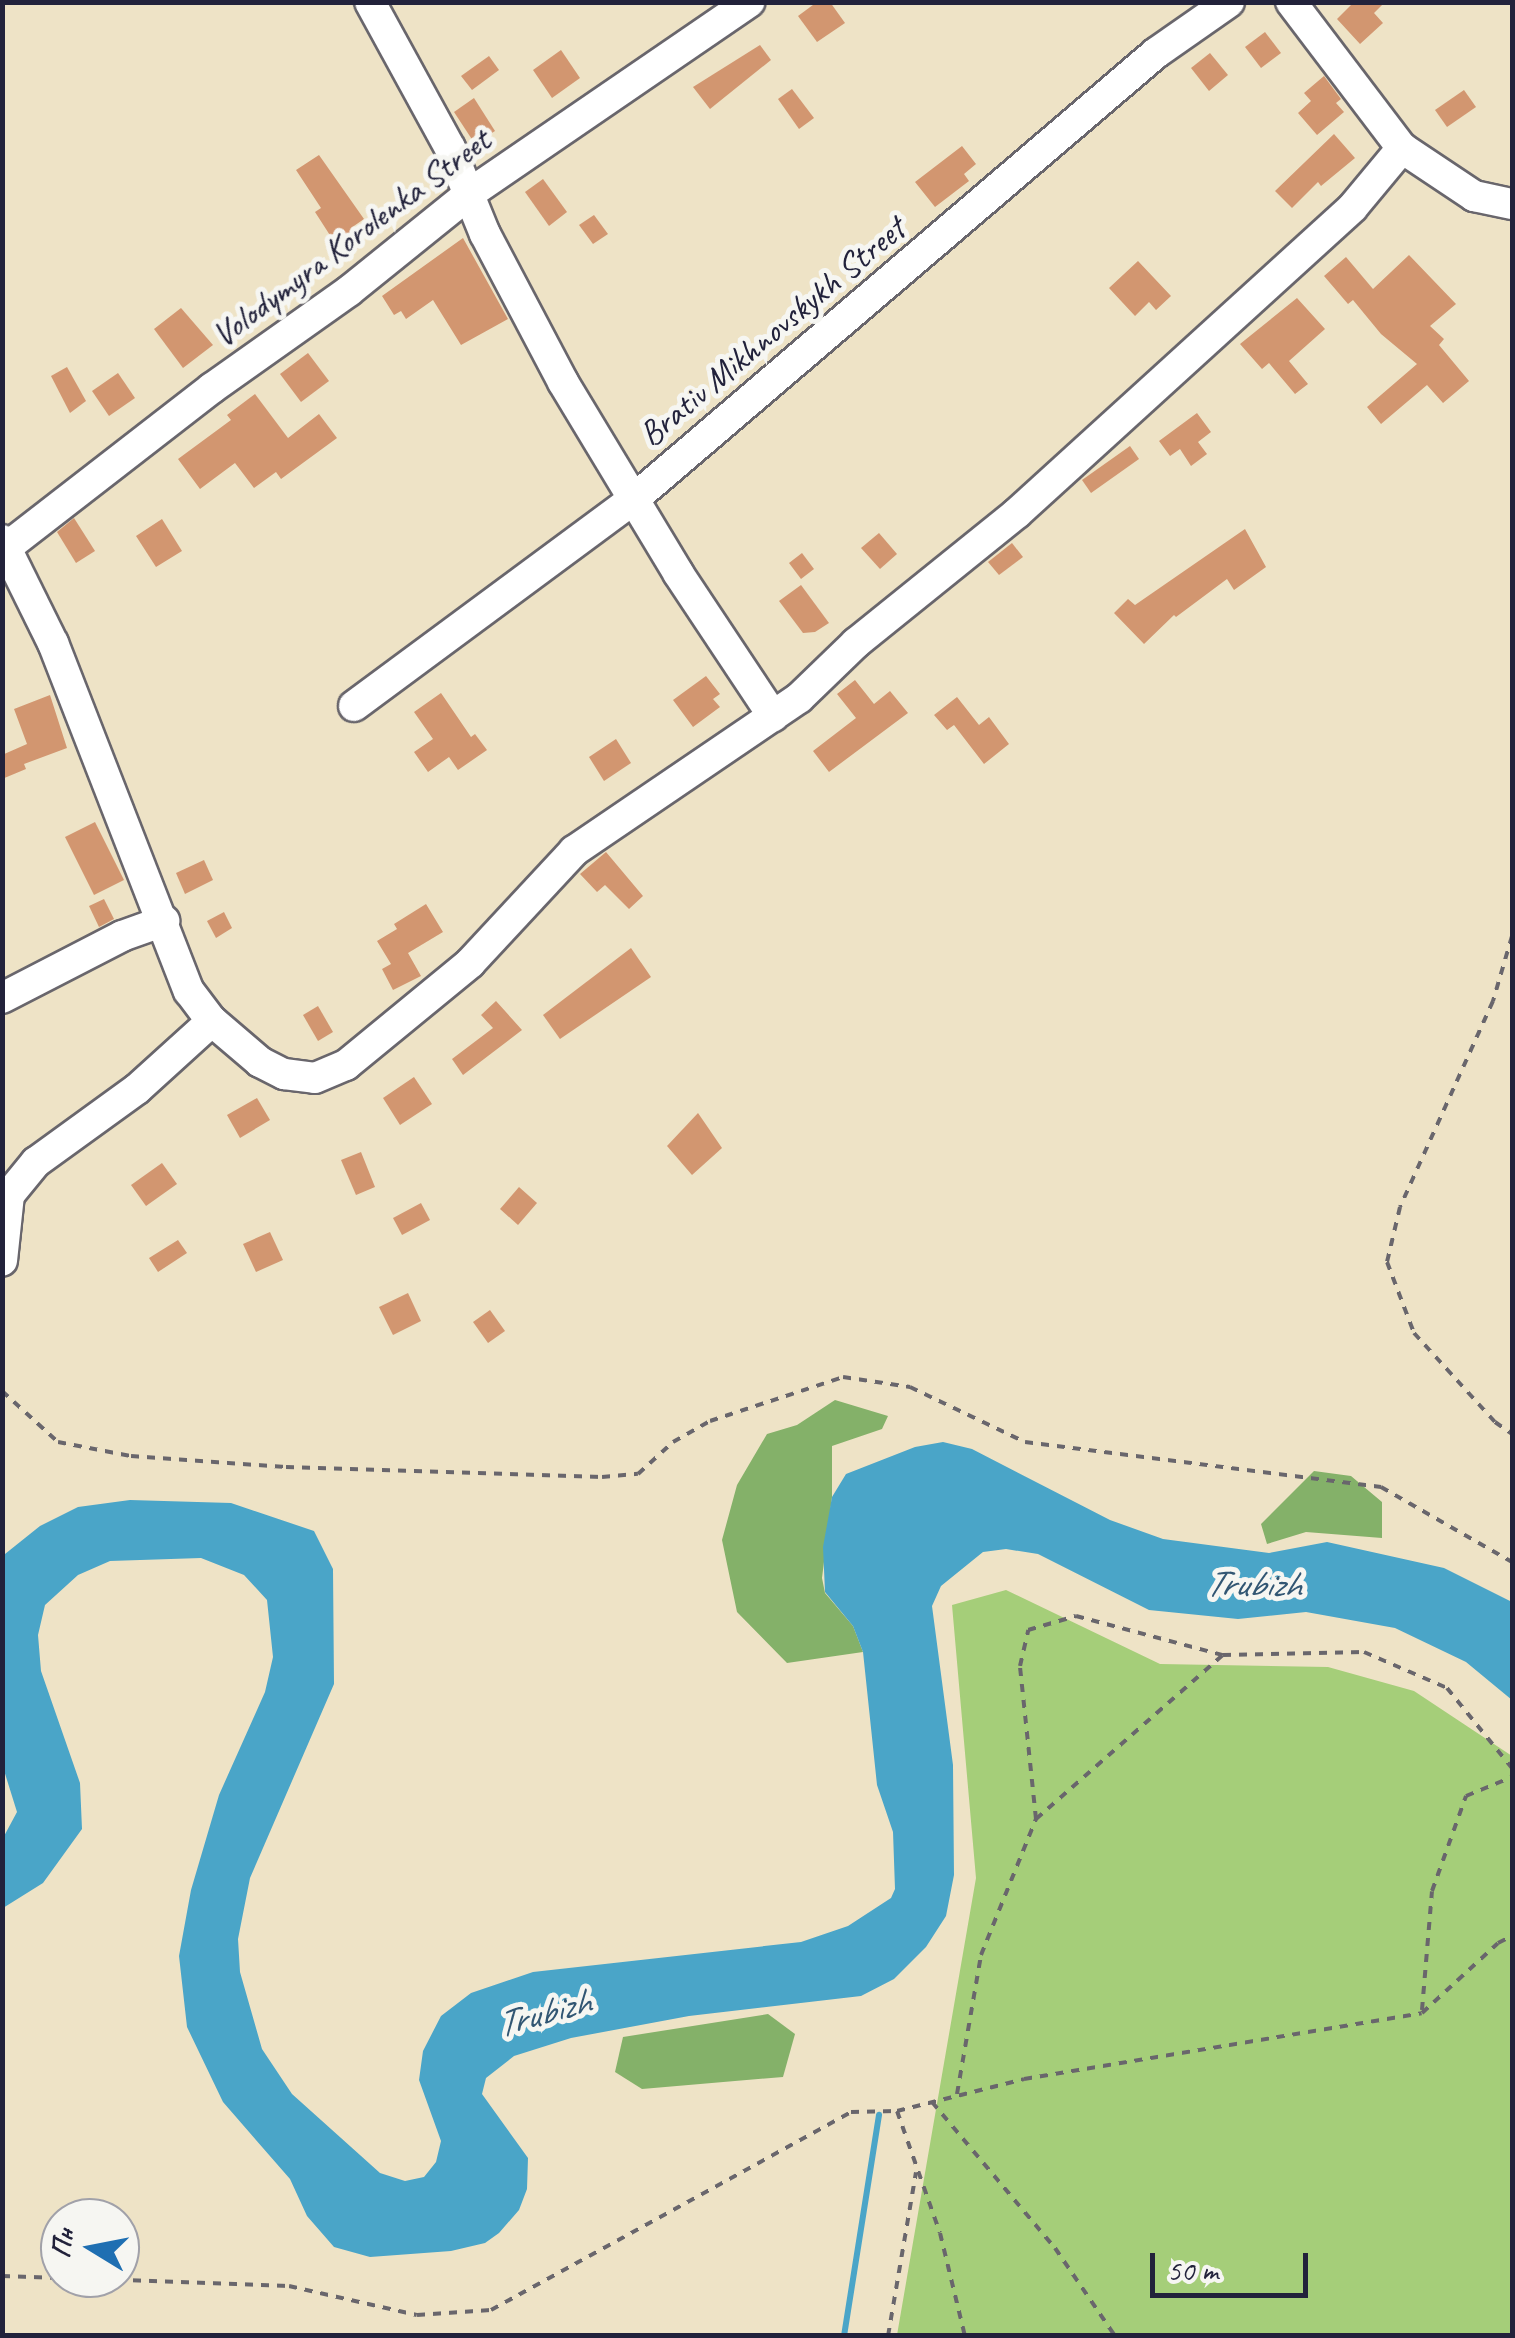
<!DOCTYPE html>
<html>
<head>
<meta charset="utf-8">
<style>
  body { margin:0 }
  #map { position:relative; width:1515px; height:2338px; overflow:hidden; background:#eee3c6; font-family:Caveat,sans-serif }
  div>[style] { position:absolute }
  .green>* { inset:0; background:#a5ce79 }
  .forest>* { inset:0; background:#84b169 }
  .water>* { inset:0; background:#4aa5c8 }
  .stream>* { height:6px; margin:-3px; padding:0 3px; transform-origin:3px; border-radius:3px; background:#4aa5c8 }
  .building>* { inset:0; background:#d29670 }
  .path>* { height:4px; margin-top:-2px; transform-origin:0; background:repeating-linear-gradient(90deg,#69666c 0 8px,transparent 0 16px) }
  .roads { filter:drop-shadow(2px 0 #69666c) drop-shadow(-2px 0 #69666c) drop-shadow(0 2px #69666c) drop-shadow(0 -2px #69666c) }
  .minor>* { height:30px; margin:-15px; padding:0 15px; transform-origin:15px; border-radius:15px; background:#fff }
  span { translate:-50% -50%; white-space:nowrap; text-align:center; line-height:1.15; -webkit-text-stroke:10px #f6f6f2; paint-order:stroke }
  .street-label { font-size:35px; color:#22223b }
  .water-label { font-size:38px; color:#325673; font-style:italic }
  .frame { position:absolute; inset:0; border:5px solid #22223b; pointer-events:none }
  .north { position:absolute; left:40px; top:2198px; width:100px; height:100px; box-sizing:border-box; background:#f6f6f2; border:2px solid #a1a1a9; border-radius:50%; rotate:280deg; font-size:28px; font-weight:700; line-height:40px; text-align:center; color:#22223b }
  .north::after { content:''; display:block; margin:auto; width:35px; height:45px; background:#1f6fb2; clip-path:polygon(50% 0,100% 100%,50% 72%,0 100%) }
  .scale { position:absolute; left:1150px; top:2253px; width:158px; height:45px; box-sizing:border-box; border:5px solid #22223b; border-top:0; padding-left:12px; font-size:30px; line-height:35px; white-space:nowrap; color:#22223b; -webkit-text-stroke:8px #f6f6f2; paint-order:stroke }
</style>
</head>
<body>
<div id="map">
  <div class="green">
    <div style="clip-path:polygon(1006px 1590px,1160px 1664px,1328px 1667px,1414px 1691px,1512px 1756px,1512px 2335px,897px 2335px,976px 1878px,952px 1605px)"></div>
  </div>
  <div class="forest">
    <div style="clip-path:polygon(835px 1400px,888px 1416px,882px 1429px,832px 1446px,832px 1497px,822px 1578px,825px 1593px,853px 1626px,863px 1652px,787px 1663px,737px 1612px,722px 1540px,737px 1485px,767px 1434px,797px 1425px)"></div>
    <div style="clip-path:polygon(1314px 1471px,1351px 1476px,1382px 1502px,1382px 1538px,1306px 1532px,1267px 1544px,1261px 1524px)"></div>
    <div style="clip-path:polygon(768px 2014px,795px 2034px,783px 2077px,642px 2089px,615px 2072px,623px 2037px)"></div>
  </div>
  <div class="water">
    <div style="clip-path:polygon(943px 1442px,972px 1449px,1110px 1520px,1163px 1539px,1269px 1553px,1327px 1542px,1444px 1568px,1512px 1602px,1512px 1700px,1466px 1662px,1395px 1628px,1306px 1612px,1238px 1619px,1149px 1610px,1038px 1554px,1006px 1549px,983px 1552px,941px 1586px,932px 1606px,953px 1765px,954px 1875px,946px 1916px,926px 1947px,894px 1979px,861px 1996px,689px 2016px,571px 2038px,514px 2056px,486px 2078px,482px 2094px,528px 2158px,527px 2189px,519px 2210px,499px 2233px,485px 2243px,451px 2251px,370px 2257px,334px 2247px,307px 2216px,290px 2179px,223px 2102px,187px 2027px,179px 1956px,191px 1890px,219px 1795px,265px 1692px,273px 1657px,267px 1600px,244px 1575px,201px 1558px,110px 1561px,78px 1575px,45px 1605px,38px 1635px,41px 1671px,80px 1783px,82px 1829px,43px 1883px,3px 1908px,3px 1838px,17px 1812px,2px 1764px,5px 1554px,40px 1526px,78px 1507px,130px 1500px,231px 1503px,314px 1531px,333px 1569px,334px 1684px,250px 1878px,238px 1939px,240px 1972px,262px 2049px,292px 2094px,380px 2173px,405px 2181px,424px 2177px,436px 2162px,441px 2141px,419px 2080px,423px 2051px,441px 2016px,471px 1993px,533px 1972px,801px 1942px,848px 1926px,891px 1898px,895px 1889px,893px 1832px,877px 1785px,863px 1652px,853px 1626px,825px 1592px,823px 1547px,832px 1497px,846px 1474px,915px 1447px)"></div>
  </div>
  <div class="stream">
    <div style="left:844px;top:2336px;width:224px;rotate:-81deg"></div>
  </div>
  <div class="building">
    <div style="clip-path:polygon(817px 2px,830px 2px,845px 23px,817px 42px,798px 16px)"></div>
    <div style="clip-path:polygon(1354px 2px,1385px 2px,1374px 13px,1383px 23px,1360px 44px,1337px 19px)"></div>
    <div style="clip-path:polygon(1265px 32px,1281px 53px,1261px 68px,1245px 47px)"></div>
    <div style="clip-path:polygon(760px 45px,771px 60px,710px 109px,693px 87px)"></div>
    <div style="clip-path:polygon(561px 50px,580px 78px,552px 98px,533px 70px)"></div>
    <div style="clip-path:polygon(1210px 53px,1228px 75px,1209px 91px,1191px 68px)"></div>
    <div style="clip-path:polygon(489px 56px,499px 70px,472px 90px,461px 76px)"></div>
    <div style="clip-path:polygon(1324px 76px,1341px 99px,1336px 103px,1344px 112px,1317px 135px,1298px 113px,1311px 101px,1304px 93px)"></div>
    <div style="clip-path:polygon(792px 89px,814px 118px,799px 129px,778px 99px)"></div>
    <div style="clip-path:polygon(1464px 90px,1476px 107px,1447px 127px,1435px 110px)"></div>
    <div style="clip-path:polygon(474px 98px,495px 131px,475px 144px,454px 112px)"></div>
    <div style="clip-path:polygon(1334px 134px,1355px 158px,1321px 186px,1318px 182px,1292px 208px,1275px 191px)"></div>
    <div style="clip-path:polygon(962px 146px,976px 164px,964px 174px,969px 181px,935px 207px,915px 182px)"></div>
    <div style="clip-path:polygon(319px 155px,364px 219px,351px 228px,362px 246px,344px 257px,315px 212px,321px 208px,296px 170px)"></div>
    <div style="clip-path:polygon(543px 179px,567px 212px,549px 226px,525px 192px)"></div>
    <div style="clip-path:polygon(594px 215px,608px 234px,593px 244px,579px 225px)"></div>
    <div style="clip-path:polygon(463px 238px,508px 319px,461px 345px,433px 300px,406px 319px,401px 311px,394px 315px,382px 296px)"></div>
    <div style="clip-path:polygon(1409px 255px,1456px 304px,1430px 326px,1444px 339px,1439px 345px,1469px 381px,1443px 403px,1427px 385px,1381px 424px,1367px 407px,1417px 364px,1381px 334px,1353px 300px,1348px 304px,1324px 276px,1346px 257px,1373px 289px)"></div>
    <div style="clip-path:polygon(1138px 261px,1171px 296px,1156px 310px,1149px 302px,1135px 316px,1109px 288px)"></div>
    <div style="clip-path:polygon(1297px 298px,1325px 329px,1289px 361px,1308px 384px,1295px 394px,1269px 363px,1262px 369px,1240px 344px)"></div>
    <div style="clip-path:polygon(181px 308px,213px 345px,183px 368px,154px 329px)"></div>
    <div style="clip-path:polygon(308px 353px,329px 381px,301px 402px,280px 374px)"></div>
    <div style="clip-path:polygon(67px 367px,86px 401px,70px 413px,51px 376px)"></div>
    <div style="clip-path:polygon(118px 373px,135px 398px,109px 416px,92px 391px)"></div>
    <div style="clip-path:polygon(255px 394px,288px 438px,319px 414px,337px 438px,281px 479px,276px 472px,254px 488px,235px 463px,200px 489px,178px 459px,231px 420px,227px 415px)"></div>
    <div style="clip-path:polygon(1197px 413px,1211px 432px,1198px 442px,1207px 454px,1191px 466px,1180px 449px,1170px 456px,1159px 441px)"></div>
    <div style="clip-path:polygon(1130px 446px,1139px 459px,1091px 493px,1082px 480px)"></div>
    <div style="clip-path:polygon(74px 518px,95px 551px,76px 563px,57px 532px)"></div>
    <div style="clip-path:polygon(162px 519px,182px 551px,156px 567px,136px 536px)"></div>
    <div style="clip-path:polygon(1245px 529px,1266px 567px,1234px 590px,1227px 579px,1176px 617px,1174px 615px,1144px 644px,1114px 613px,1128px 599px,1135px 605px)"></div>
    <div style="clip-path:polygon(879px 533px,897px 554px,880px 569px,861px 548px)"></div>
    <div style="clip-path:polygon(1012px 543px,1023px 557px,999px 575px,988px 562px)"></div>
    <div style="clip-path:polygon(802px 553px,814px 569px,801px 579px,789px 563px)"></div>
    <div style="clip-path:polygon(801px 585px,829px 623px,815px 632px,803px 633px,779px 601px)"></div>
    <div style="clip-path:polygon(706px 676px,720px 694px,713px 699px,720px 707px,693px 727px,673px 700px)"></div>
    <div style="clip-path:polygon(855px 680px,874px 704px,890px 691px,908px 713px,829px 772px,813px 751px,856px 718px,837px 694px)"></div>
    <div style="clip-path:polygon(441px 693px,471px 737px,475px 734px,487px 750px,458px 770px,449px 757px,428px 772px,414px 752px,433px 739px,414px 712px)"></div>
    <div style="clip-path:polygon(50px 695px,67px 748px,24px 764px,26px 769px,2px 779px,2px 755px,27px 744px,14px 709px)"></div>
    <div style="clip-path:polygon(957px 697px,979px 725px,989px 717px,1009px 744px,984px 764px,954px 725px,947px 730px,934px 715px)"></div>
    <div style="clip-path:polygon(616px 739px,631px 763px,604px 781px,589px 757px)"></div>
    <div style="clip-path:polygon(95px 822px,124px 880px,94px 895px,65px 837px)"></div>
    <div style="clip-path:polygon(606px 852px,643px 896px,629px 909px,605px 885px,597px 892px,580px 874px)"></div>
    <div style="clip-path:polygon(204px 860px,213px 880px,185px 894px,176px 873px)"></div>
    <div style="clip-path:polygon(104px 899px,114px 919px,99px 927px,89px 906px)"></div>
    <div style="clip-path:polygon(426px 904px,443px 932px,408px 953px,421px 976px,393px 990px,382px 969px,391px 964px,377px 941px,397px 929px,394px 924px)"></div>
    <div style="clip-path:polygon(224px 912px,232px 928px,216px 938px,207px 921px)"></div>
    <div style="clip-path:polygon(631px 948px,651px 977px,560px 1039px,543px 1015px)"></div>
    <div style="clip-path:polygon(496px 1001px,522px 1030px,463px 1075px,452px 1059px,493px 1028px,481px 1015px)"></div>
    <div style="clip-path:polygon(318px 1006px,333px 1032px,318px 1041px,303px 1015px)"></div>
    <div style="clip-path:polygon(414px 1077px,432px 1104px,400px 1125px,383px 1098px)"></div>
    <div style="clip-path:polygon(257px 1098px,270px 1120px,240px 1138px,227px 1115px)"></div>
    <div style="clip-path:polygon(698px 1113px,722px 1148px,692px 1175px,667px 1146px)"></div>
    <div style="clip-path:polygon(361px 1152px,375px 1187px,356px 1195px,341px 1160px)"></div>
    <div style="clip-path:polygon(162px 1163px,177px 1184px,146px 1206px,131px 1185px)"></div>
    <div style="clip-path:polygon(519px 1187px,537px 1203px,518px 1225px,500px 1209px)"></div>
    <div style="clip-path:polygon(421px 1203px,430px 1220px,402px 1235px,393px 1218px)"></div>
    <div style="clip-path:polygon(270px 1232px,283px 1260px,256px 1272px,243px 1244px)"></div>
    <div style="clip-path:polygon(178px 1240px,187px 1253px,158px 1272px,149px 1258px)"></div>
    <div style="clip-path:polygon(408px 1293px,421px 1321px,393px 1335px,379px 1307px)"></div>
    <div style="clip-path:polygon(490px 1310px,505px 1331px,488px 1343px,473px 1322px)"></div>
  </div>
  <div class="path">
    <div style="left:1512px;top:936px;width:68px;rotate:106.3deg"></div>
    <div style="left:1493px;top:1001px;width:226px;rotate:114.3deg"></div>
    <div style="left:1400px;top:1207px;width:57px;rotate:103.3deg"></div>
    <div style="left:1387px;top:1262px;width:76px;rotate:69.2deg"></div>
    <div style="left:1414px;top:1333px;width:120px;rotate:47.7deg"></div>
    <div style="left:1495px;top:1422px;width:21px;rotate:35deg"></div>
    <div style="left:2px;top:1391px;width:76px;rotate:42.3deg"></div>
    <div style="left:58px;top:1442px;width:74px;rotate:10.9deg"></div>
    <div style="left:131px;top:1456px;width:155px;rotate:4.1deg"></div>
    <div style="left:286px;top:1467px;width:316px;rotate:1.8deg"></div>
    <div style="left:602px;top:1477px;width:36px;rotate:-5deg"></div>
    <div style="left:638px;top:1474px;width:47px;rotate:-42.4deg"></div>
    <div style="left:673px;top:1442px;width:43px;rotate:-29.6deg"></div>
    <div style="left:710px;top:1421px;width:140px;rotate:-18.3deg"></div>
    <div style="left:843px;top:1377px;width:68px;rotate:8.5deg"></div>
    <div style="left:910px;top:1387px;width:127px;rotate:25.6deg"></div>
    <div style="left:1025px;top:1442px;width:359px;rotate:7.2deg"></div>
    <div style="left:1381px;top:1487px;width:151px;rotate:29.8deg"></div>
    <div style="left:1036px;top:1819px;width:249px;rotate:-41.3deg"></div>
    <div style="left:1422px;top:2010px;width:119px;rotate:-85.2deg"></div>
    <div style="left:1432px;top:1891px;width:101px;rotate:-70.3deg"></div>
    <div style="left:1466px;top:1796px;width:50px;rotate:-22.4deg"></div>
    <div style="left:957px;top:2094px;width:141px;rotate:-80.2deg"></div>
    <div style="left:981px;top:1955px;width:147px;rotate:-68deg"></div>
    <div style="left:1036px;top:1819px;width:154px;rotate:-96deg"></div>
    <div style="left:1020px;top:1666px;width:37px;rotate:-77deg"></div>
    <div style="left:1028px;top:1630px;width:50px;rotate:-16.3deg"></div>
    <div style="left:1076px;top:1616px;width:152px;rotate:14.9deg"></div>
    <div style="left:1223px;top:1655px;width:141px;rotate:-1.2deg"></div>
    <div style="left:1364px;top:1652px;width:90px;rotate:23.4deg"></div>
    <div style="left:1447px;top:1688px;width:103px;rotate:50.9deg"></div>
    <div style="left:932px;top:2102px;width:191px;rotate:49.9deg"></div>
    <div style="left:1055px;top:2248px;width:107px;rotate:55.7deg"></div>
    <div style="left:897px;top:2111px;width:129px;rotate:70.6deg"></div>
    <div style="left:940px;top:2233px;width:106px;rotate:76.4deg"></div>
    <div style="left:2px;top:2276px;width:58px;rotate:2deg"></div>
    <div style="left:69px;top:2278px;width:220px;rotate:2.1deg"></div>
    <div style="left:289px;top:2286px;width:131px;rotate:12.8deg"></div>
    <div style="left:417px;top:2315px;width:74px;rotate:-3.9deg"></div>
    <div style="left:491px;top:2310px;width:411px;rotate:-28.8deg"></div>
    <div style="left:851px;top:2112px;width:46px;rotate:-1.2deg"></div>
    <div style="left:897px;top:2111px;width:131px;rotate:-14.1deg"></div>
    <div style="left:1024px;top:2079px;width:403px;rotate:-9.4deg"></div>
    <div style="left:1422px;top:2013px;width:103px;rotate:-42.6deg"></div>
    <div style="left:1498px;top:1943px;width:16px;rotate:-27deg"></div>
    <div style="left:888px;top:2336px;width:166px;rotate:-80.3deg"></div>
  </div>
  <div class="roads">
    <div class="minor">
      <div style="left:370px;top:2px;width:166px;rotate:61.3deg"></div>
      <div style="left:450px;top:148px;width:93px;rotate:67.9deg"></div>
      <div style="left:485px;top:234px;width:167px;rotate:62.2deg"></div>
      <div style="left:563px;top:382px;width:223px;rotate:58.9deg"></div>
      <div style="left:678px;top:573px;width:172px;rotate:56.4deg"></div>
      <div style="left:1291px;top:2px;width:183px;rotate:52.8deg"></div>
      <div style="left:1402px;top:148px;width:87px;rotate:33.7deg"></div>
      <div style="left:1474px;top:196px;width:39px;rotate:12deg"></div>
      <div style="left:2px;top:540px;width:115px;rotate:63.7deg"></div>
      <div style="left:53px;top:643px;width:374px;rotate:68.7deg"></div>
      <div style="left:189px;top:991px;width:38px;rotate:53deg"></div>
      <div style="left:212px;top:1021px;width:101px;rotate:137.8deg"></div>
      <div style="left:137px;top:1089px;width:125px;rotate:144.1deg"></div>
      <div style="left:36px;top:1162px;width:43px;rotate:129.3deg"></div>
      <div style="left:9px;top:1195px;width:66px;rotate:96.1deg"></div>
      <div style="left:7px;top:547px;width:259px;rotate:-37.8deg"></div>
      <div style="left:212px;top:388px;width:168px;rotate:-35.3deg"></div>
      <div style="left:349px;top:291px;width:154px;rotate:-38.9deg"></div>
      <div style="left:469px;top:194px;width:340px;rotate:-34.4deg"></div>
      <div style="left:354px;top:706px;width:350px;rotate:-36.5deg"></div>
      <div style="left:635px;top:498px;width:685px;rotate:-40.5deg"></div>
      <div style="left:1156px;top:53px;width:89px;rotate:-34.9deg"></div>
      <div style="left:2px;top:998px;width:135px;rotate:-27.3deg"></div>
      <div style="left:122px;top:936px;width:45px;rotate:-19.7deg"></div>
      <div style="left:212px;top:1021px;width:63px;rotate:40.5deg"></div>
      <div style="left:260px;top:1062px;width:27px;rotate:27deg"></div>
      <div style="left:284px;top:1074px;width:31px;rotate:7deg"></div>
      <div style="left:315px;top:1078px;width:34px;rotate:-23deg"></div>
      <div style="left:346px;top:1065px;width:161px;rotate:-39.4deg"></div>
      <div style="left:470px;top:963px;width:153px;rotate:-47.1deg"></div>
      <div style="left:574px;top:851px;width:272px;rotate:-34.2deg"></div>
      <div style="left:799px;top:698px;width:79px;rotate:-44deg"></div>
      <div style="left:856px;top:643px;width:207px;rotate:-38.9deg"></div>
      <div style="left:1017px;top:513px;width:454px;rotate:-42.3deg"></div>
      <div style="left:1353px;top:207px;width:77px;rotate:-50.3deg"></div>
    </div>
  </div>
  <div class="street-label">
    <span style="left:351px;top:238px;rotate:-37deg">Volodymyra Korolenka Street</span>
    <span style="left:772px;top:332px;rotate:-40deg">Brativ Mikhnovskykh Street</span>
  </div>
  <div class="water-label">
    <span style="left:1253px;top:1584px;rotate:1deg">Trubizh</span>
    <span style="left:543px;top:2013px;rotate:-15deg">Trubizh</span>
  </div>
  <div class="frame"></div>
  <div class="north">Пн</div>
  <div class="scale">50 m</div>
</div>
</body>
</html>
